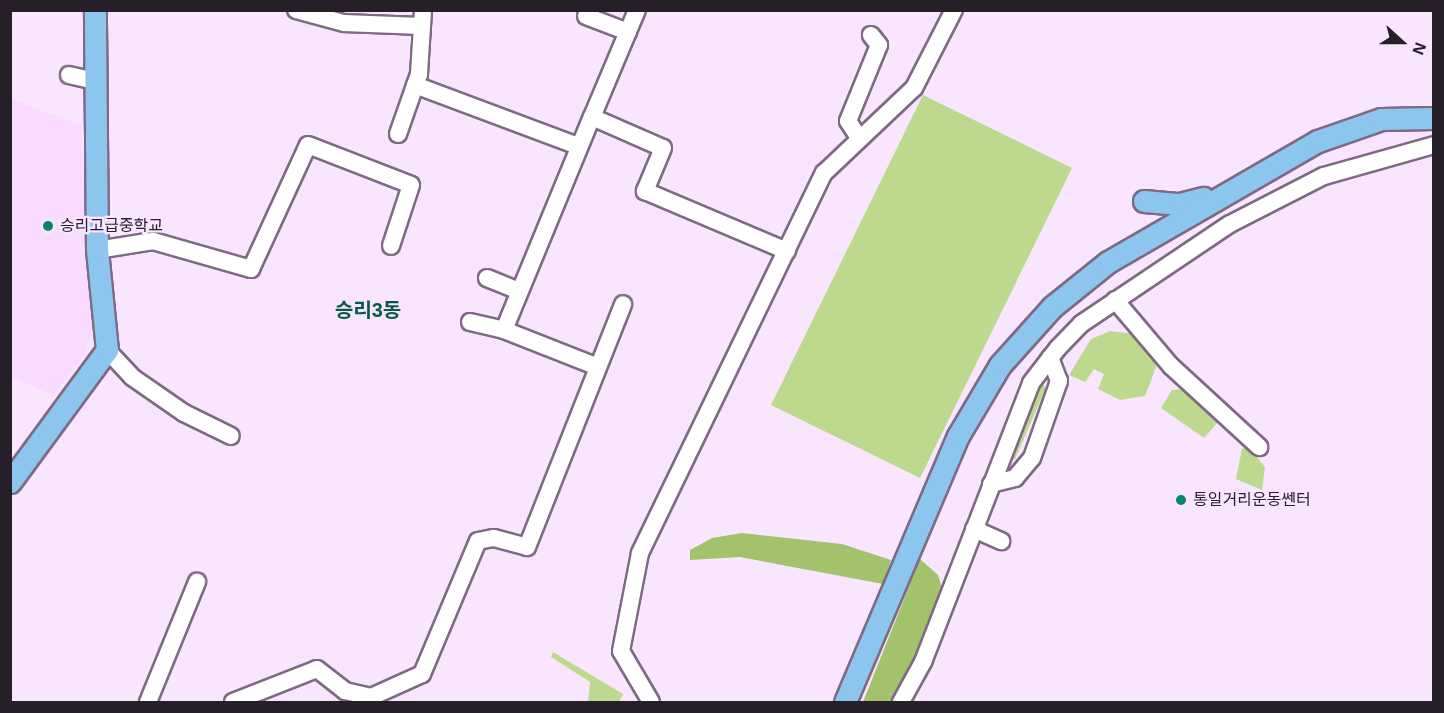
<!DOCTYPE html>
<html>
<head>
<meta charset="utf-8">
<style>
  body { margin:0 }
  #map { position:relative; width:1444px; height:713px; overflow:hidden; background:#f9e5fd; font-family:Arial,"Noto Sans KR",sans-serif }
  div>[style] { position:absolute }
  .built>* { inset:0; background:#f8dbfe }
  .green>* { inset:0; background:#bcd98d }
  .forest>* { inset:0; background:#a2c26c }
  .roads { filter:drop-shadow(2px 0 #7f6a83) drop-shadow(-2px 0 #7f6a83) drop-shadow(0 2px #7f6a83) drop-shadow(0 -2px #7f6a83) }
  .minor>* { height:16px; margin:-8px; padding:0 8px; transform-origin:8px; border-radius:8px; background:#fff }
  .major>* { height:21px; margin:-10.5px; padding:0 10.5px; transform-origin:10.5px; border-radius:10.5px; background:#8cc6ef }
  .dots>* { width:16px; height:16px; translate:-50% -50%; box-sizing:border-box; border:3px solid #f9e5fd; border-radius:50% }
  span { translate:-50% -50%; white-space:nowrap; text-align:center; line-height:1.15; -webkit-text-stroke:4.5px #f9e5fd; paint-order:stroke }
  .poi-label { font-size:16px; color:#261e28 }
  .left { translate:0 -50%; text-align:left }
  .quarter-label { font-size:20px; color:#065b47; font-weight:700 }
  .frame { position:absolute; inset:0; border:12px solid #261e28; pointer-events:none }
  .north { position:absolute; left:1372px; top:12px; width:60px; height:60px; -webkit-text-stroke:4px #f9e5fd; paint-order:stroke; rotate:111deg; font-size:16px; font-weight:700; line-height:24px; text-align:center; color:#261e28 }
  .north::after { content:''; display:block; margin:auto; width:21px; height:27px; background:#261e28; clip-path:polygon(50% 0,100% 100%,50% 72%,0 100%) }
</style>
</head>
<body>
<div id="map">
  <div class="built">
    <div style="clip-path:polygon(10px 99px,81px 125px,92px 327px,86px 353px,53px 395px,11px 377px)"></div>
  </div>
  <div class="green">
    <div style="clip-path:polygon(923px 95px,1072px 168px,920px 478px,771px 405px)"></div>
    <div style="clip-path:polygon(1110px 331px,1135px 334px,1149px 349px,1156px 367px,1145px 396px,1120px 400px,1098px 389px,1104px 374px,1094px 369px,1085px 382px,1069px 375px,1091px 339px)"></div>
    <div style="clip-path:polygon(1042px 383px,1046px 388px,1015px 459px,1009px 461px)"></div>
    <div style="clip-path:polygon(1185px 389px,1219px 421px,1204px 438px,1161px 408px,1172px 390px)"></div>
    <div style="clip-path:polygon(1248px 446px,1265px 467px,1262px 490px,1236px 479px,1242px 449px)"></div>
    <div style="clip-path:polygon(553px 652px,623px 694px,619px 702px,588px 702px,590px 682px,551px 657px)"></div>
  </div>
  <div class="forest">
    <div style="clip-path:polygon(742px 533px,842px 544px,891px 560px,883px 584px,740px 557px,690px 560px,690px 550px,712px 538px)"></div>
    <div style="clip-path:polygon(920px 559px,938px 575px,942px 588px,929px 634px,894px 702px,863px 702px)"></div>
  </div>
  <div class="roads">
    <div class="minor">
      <div style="left:296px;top:10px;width:50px;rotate:15.2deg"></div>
      <div style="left:344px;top:23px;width:77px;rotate:2.2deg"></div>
      <div style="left:637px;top:10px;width:116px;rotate:112.8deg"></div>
      <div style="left:592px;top:117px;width:77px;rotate:23.6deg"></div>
      <div style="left:663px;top:148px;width:47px;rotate:112.7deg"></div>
      <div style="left:645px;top:191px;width:154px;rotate:22.9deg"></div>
      <div style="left:586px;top:16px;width:45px;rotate:20.9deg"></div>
      <div style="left:69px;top:75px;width:26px;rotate:13deg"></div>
      <div style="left:415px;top:85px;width:174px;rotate:20.5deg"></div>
      <div style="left:398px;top:134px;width:64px;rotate:-70.7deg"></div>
      <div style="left:419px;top:74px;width:64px;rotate:-86.4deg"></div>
      <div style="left:859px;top:138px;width:20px;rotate:-123deg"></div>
      <div style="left:848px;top:121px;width:82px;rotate:-67.8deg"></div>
      <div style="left:879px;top:45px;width:13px;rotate:-129deg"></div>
      <div style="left:97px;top:250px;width:57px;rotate:-9.1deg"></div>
      <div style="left:153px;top:241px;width:102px;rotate:15.9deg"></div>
      <div style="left:251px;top:269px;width:136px;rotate:-65.3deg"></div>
      <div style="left:308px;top:145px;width:110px;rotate:21.2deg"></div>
      <div style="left:411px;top:185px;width:64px;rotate:108.2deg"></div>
      <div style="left:487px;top:278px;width:35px;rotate:22deg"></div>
      <div style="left:1115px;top:300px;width:87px;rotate:49.7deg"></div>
      <div style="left:1171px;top:366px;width:120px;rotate:42.6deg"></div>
      <div style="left:470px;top:322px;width:35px;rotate:13deg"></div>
      <div style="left:504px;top:330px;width:101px;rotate:21.5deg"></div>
      <div style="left:504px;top:330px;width:230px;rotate:-67.6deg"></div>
      <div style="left:107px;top:350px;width:37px;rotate:47deg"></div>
      <div style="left:132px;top:377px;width:63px;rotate:34.7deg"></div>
      <div style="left:184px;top:413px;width:52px;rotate:26.1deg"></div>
      <div style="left:991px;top:484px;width:25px;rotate:-14deg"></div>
      <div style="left:1015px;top:478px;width:26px;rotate:-50deg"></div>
      <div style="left:1032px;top:458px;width:82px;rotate:-70.7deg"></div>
      <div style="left:1059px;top:381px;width:25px;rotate:-111deg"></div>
      <div style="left:974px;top:529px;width:30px;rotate:24deg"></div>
      <div style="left:148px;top:702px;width:130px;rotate:-67.8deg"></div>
      <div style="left:233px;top:702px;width:90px;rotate:-21.4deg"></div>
      <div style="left:317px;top:669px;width:36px;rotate:38deg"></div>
      <div style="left:345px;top:691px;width:27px;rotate:13deg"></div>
      <div style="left:371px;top:697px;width:56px;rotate:-24.3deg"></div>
      <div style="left:422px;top:674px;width:144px;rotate:-67.2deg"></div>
      <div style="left:478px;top:541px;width:16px;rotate:-11deg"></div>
      <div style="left:494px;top:538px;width:34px;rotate:15deg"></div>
      <div style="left:527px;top:547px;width:261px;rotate:-68.4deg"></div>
      <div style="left:651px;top:702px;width:59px;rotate:-120.5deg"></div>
      <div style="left:621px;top:651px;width:100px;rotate:-79deg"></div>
      <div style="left:640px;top:553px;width:422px;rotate:-64.2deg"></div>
      <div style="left:824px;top:173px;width:124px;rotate:-43.4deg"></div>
      <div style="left:914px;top:88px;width:88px;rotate:-62.9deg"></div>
      <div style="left:901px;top:702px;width:46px;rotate:-61.2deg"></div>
      <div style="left:923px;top:662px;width:299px;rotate:-68.8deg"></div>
      <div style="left:1031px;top:383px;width:44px;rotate:-52.4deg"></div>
      <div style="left:1058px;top:348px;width:33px;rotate:-46deg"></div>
      <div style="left:1081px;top:324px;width:179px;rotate:-33.9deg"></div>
      <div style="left:1230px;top:224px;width:106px;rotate:-27.1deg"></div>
      <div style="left:1324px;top:176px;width:114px;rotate:-15.7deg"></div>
    </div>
    <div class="major">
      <div style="left:1144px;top:201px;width:36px;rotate:5deg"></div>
      <div style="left:1180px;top:204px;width:24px;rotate:-15deg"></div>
      <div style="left:10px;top:482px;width:164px;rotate:-53.7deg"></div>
      <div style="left:107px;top:350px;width:100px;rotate:-95.7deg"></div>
      <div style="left:97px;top:250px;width:240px;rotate:-90.5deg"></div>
      <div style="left:845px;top:702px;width:289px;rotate:-67deg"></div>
      <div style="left:958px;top:436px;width:82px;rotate:-59.4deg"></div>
      <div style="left:1000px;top:365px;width:78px;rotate:-48.1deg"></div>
      <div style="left:1052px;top:307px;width:72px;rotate:-38.8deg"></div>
      <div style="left:1108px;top:262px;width:242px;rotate:-30deg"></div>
      <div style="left:1318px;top:141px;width:67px;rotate:-19.2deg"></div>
      <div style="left:1381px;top:119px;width:53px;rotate:-1.1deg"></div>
    </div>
  </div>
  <div class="dots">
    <div style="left:48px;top:226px;background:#01866a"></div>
    <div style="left:1181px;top:500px;background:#01866a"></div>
  </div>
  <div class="poi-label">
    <span class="left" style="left:60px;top:226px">승리고급중학교</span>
    <span class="left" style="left:1193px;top:500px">통일거리운동쎈터</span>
  </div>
  <div class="quarter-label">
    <span style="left:368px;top:310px">승리3동</span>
  </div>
  <div class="frame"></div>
  <div class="north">N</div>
</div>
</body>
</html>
